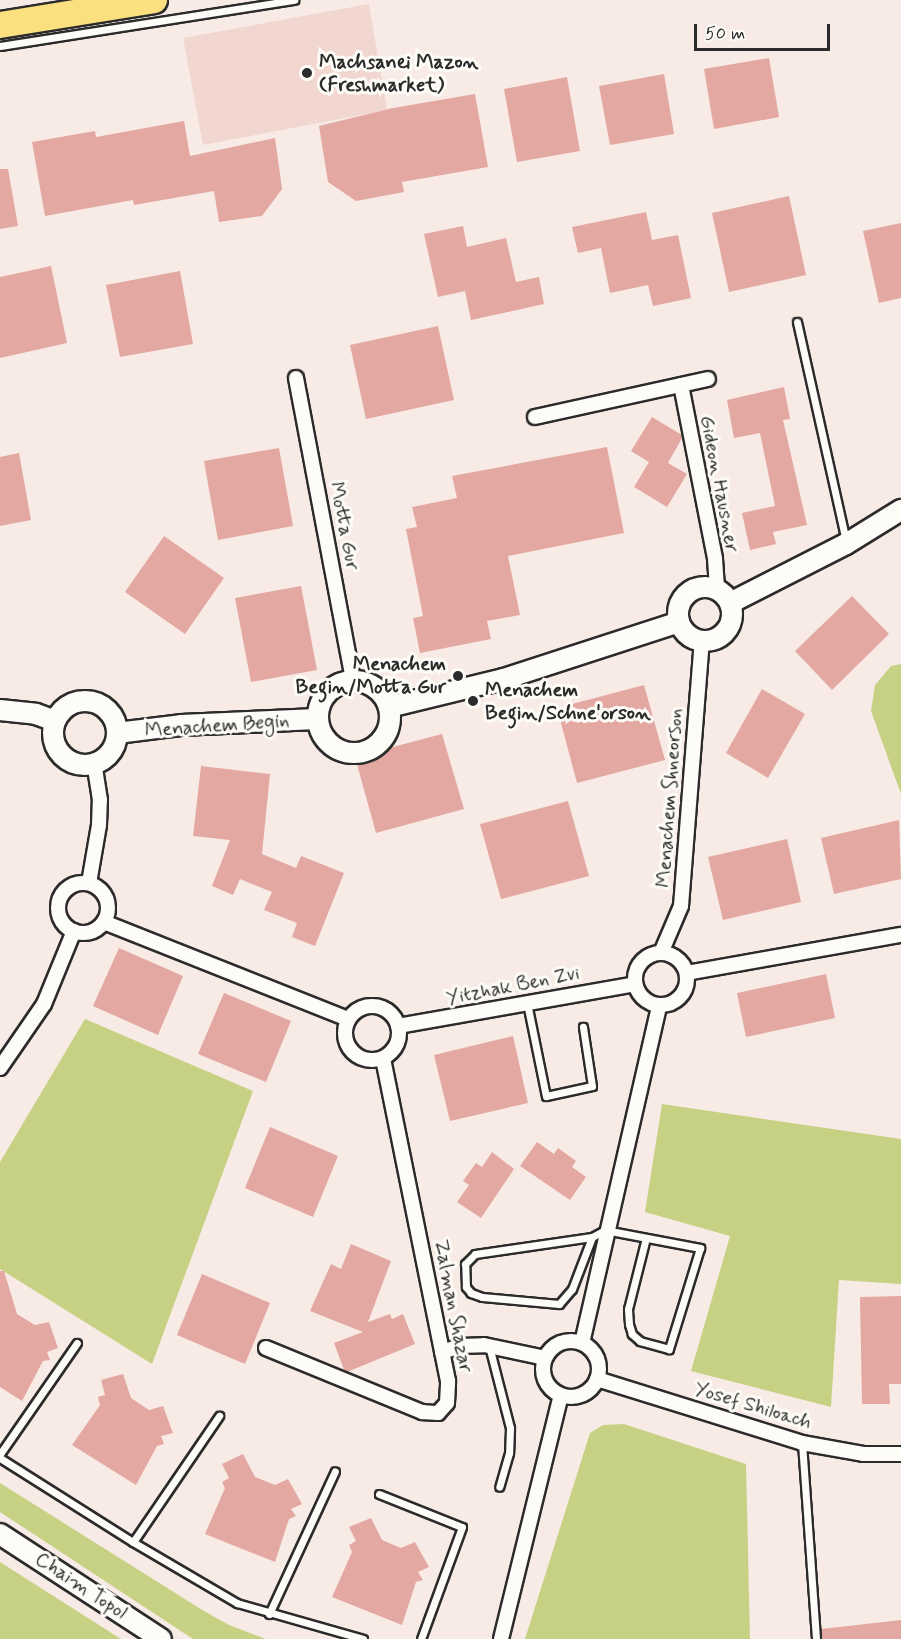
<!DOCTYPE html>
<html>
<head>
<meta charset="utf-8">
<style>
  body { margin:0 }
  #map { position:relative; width:901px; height:1639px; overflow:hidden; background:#f8ebe6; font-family:Mynerve,sans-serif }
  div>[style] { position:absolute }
  .built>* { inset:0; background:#f2d7d1 }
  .green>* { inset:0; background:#c6d184 }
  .building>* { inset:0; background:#e3a8a1 }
  .roads { filter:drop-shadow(2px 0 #2b2b2b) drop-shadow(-2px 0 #2b2b2b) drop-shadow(0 2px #2b2b2b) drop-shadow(0 -2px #2b2b2b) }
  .lane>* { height:7px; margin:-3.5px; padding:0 3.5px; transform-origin:3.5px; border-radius:3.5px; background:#fdfcf7 }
  .street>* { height:14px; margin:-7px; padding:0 7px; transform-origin:7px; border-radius:7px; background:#fdfcf7 }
  .street>.ring { margin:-7px; padding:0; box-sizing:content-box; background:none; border:14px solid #fdfcf7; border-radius:50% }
  .secondary>* { height:20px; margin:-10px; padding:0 10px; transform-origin:10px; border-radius:10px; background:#fdfcf7 }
  .secondary>.ring { margin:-10px; padding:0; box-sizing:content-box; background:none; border:20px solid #fdfcf7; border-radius:50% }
  .highway>* { height:26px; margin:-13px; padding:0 13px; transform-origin:13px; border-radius:13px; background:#fce080 }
  .dots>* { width:16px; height:16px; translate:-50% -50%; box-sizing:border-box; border:3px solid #fdfcf7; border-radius:50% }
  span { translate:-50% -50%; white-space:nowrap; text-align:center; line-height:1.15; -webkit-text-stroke:6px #fdfcf7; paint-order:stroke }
  .poi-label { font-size:20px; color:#2b2b2b; font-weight:700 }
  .left { translate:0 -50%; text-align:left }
  .right { translate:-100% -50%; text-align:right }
  .street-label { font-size:20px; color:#2b2b2b }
  .scale { position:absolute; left:694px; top:24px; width:136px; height:27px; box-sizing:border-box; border:3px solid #2b2b2b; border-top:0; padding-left:8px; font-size:18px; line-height:21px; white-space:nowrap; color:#2b2b2b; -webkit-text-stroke:4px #fdfcf7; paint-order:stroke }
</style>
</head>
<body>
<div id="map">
  <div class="built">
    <div style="clip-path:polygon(369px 4px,387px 110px,203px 145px,183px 38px)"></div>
  </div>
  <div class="green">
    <div style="clip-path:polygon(901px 664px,901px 794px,871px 711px,875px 685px,891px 666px)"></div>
    <div style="clip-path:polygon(85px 1019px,253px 1091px,152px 1364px,0 1269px,0 1162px)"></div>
    <div style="clip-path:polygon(662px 1104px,901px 1139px,901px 1284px,839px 1280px,831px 1407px,691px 1371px,730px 1236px,645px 1212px)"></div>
    <div style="clip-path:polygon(624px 1424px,746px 1464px,750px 1639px,525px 1639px,590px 1433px,603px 1425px)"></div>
    <div style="clip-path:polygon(0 1483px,204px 1611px,229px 1625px,266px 1639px,193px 1639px,0 1512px)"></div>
    <div style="clip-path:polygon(0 1562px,121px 1639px,0 1639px)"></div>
  </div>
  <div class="building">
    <div style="clip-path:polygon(769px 58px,779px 117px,714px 129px,704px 69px)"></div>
    <div style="clip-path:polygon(664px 74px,674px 134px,610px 145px,599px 86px)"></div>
    <div style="clip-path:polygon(567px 77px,580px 151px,517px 162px,504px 89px)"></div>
    <div style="clip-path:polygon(475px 94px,488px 167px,402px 182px,404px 192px,356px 201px,328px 182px,319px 126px,393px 108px)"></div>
    <div style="clip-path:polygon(184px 121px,190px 156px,275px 138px,282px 189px,262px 216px,219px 222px,214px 191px,134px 205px,133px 200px,45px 216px,32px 142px,95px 131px,96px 137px)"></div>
    <div style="clip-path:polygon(0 169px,8px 169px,18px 226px,0 229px)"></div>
    <div style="clip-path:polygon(789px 196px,806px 275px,729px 292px,712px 213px)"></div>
    <div style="clip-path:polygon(646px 212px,652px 240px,678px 235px,691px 298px,653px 306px,648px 285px,610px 293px,601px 248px,578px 253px,572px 227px)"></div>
    <div style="clip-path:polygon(901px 223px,901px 298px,879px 303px,863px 231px)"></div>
    <div style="clip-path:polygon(463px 226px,467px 247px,506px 238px,516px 282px,539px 277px,544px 304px,471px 320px,465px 291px,438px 297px,424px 234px)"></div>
    <div style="clip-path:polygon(51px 266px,67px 343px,0 358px,0 277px)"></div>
    <div style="clip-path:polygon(180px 271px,193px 344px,120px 357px,106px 285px)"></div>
    <div style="clip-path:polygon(438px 326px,454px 400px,366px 419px,350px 345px)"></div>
    <div style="clip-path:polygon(784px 387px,790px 419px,783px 420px,807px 525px,773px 532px,776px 544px,750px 550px,742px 513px,775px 506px,760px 433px,734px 438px,727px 400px)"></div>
    <div style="clip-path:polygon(652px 417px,682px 435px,682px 438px,668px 463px,687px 474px,667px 507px,634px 487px,649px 462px,631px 451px)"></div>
    <div style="clip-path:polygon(607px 447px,624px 533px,508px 556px,520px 615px,487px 621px,491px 639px,420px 653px,413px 618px,423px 616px,406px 529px,417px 527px,412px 507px,457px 498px,452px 476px)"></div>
    <div style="clip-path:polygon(279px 448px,293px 526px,218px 540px,204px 461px)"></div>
    <div style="clip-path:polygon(19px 453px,31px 520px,0 526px,0 457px)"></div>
    <div style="clip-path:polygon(164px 536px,224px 578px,185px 634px,125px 592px)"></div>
    <div style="clip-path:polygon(301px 586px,317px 670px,251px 682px,235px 598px)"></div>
    <div style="clip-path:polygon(852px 596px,889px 634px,832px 690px,795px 651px)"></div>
    <div style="clip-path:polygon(644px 685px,665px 760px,577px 783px,557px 708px)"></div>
    <div style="clip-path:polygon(762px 689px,805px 714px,768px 778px,726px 753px)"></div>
    <div style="clip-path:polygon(442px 734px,464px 809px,376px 833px,355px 757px)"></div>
    <div style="clip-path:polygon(201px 766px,270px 774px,262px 854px,296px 868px,301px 856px,344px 873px,315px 946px,292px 937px,297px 923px,264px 910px,272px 892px,240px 879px,233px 895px,212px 886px,230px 840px,193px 836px)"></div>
    <div style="clip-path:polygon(568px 801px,589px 876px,501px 899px,480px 824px)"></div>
    <div style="clip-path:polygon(899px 820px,901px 879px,834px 894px,821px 838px)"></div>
    <div style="clip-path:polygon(787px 839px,801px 902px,723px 920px,708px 857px)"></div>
    <div style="clip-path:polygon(119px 948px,183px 976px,158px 1035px,93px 1006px)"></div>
    <div style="clip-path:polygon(826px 974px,835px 1018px,746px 1037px,737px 993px)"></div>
    <div style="clip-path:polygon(224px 993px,291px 1021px,266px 1082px,198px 1054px)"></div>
    <div style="clip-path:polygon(513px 1036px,528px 1103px,450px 1121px,434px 1055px)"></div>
    <div style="clip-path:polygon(270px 1127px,338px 1156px,313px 1217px,245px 1188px)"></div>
    <div style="clip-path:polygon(537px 1142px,554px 1154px,558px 1148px,576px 1161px,572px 1167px,586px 1177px,570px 1200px,520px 1166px)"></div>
    <div style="clip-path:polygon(492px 1152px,514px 1169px,481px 1218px,457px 1202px,469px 1185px,463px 1181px,476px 1163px,482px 1167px)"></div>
    <div style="clip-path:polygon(351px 1244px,391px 1261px,368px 1322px,390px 1314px,392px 1319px,403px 1314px,415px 1344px,347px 1372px,344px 1370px,334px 1343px,363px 1332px,310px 1311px,331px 1264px,341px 1269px)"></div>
    <div style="clip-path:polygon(0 1271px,4px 1271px,17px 1314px,35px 1325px,49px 1322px,58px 1348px,47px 1352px,50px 1360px,43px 1361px,22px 1401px,0 1387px)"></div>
    <div style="clip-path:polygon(202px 1274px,270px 1303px,245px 1364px,177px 1335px)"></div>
    <div style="clip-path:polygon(901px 1296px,901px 1384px,889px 1384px,890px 1404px,862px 1404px,860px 1297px)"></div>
    <div style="clip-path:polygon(123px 1374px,131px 1398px,149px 1410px,163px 1406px,173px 1433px,161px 1436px,164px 1444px,157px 1446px,136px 1485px,72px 1445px,100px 1405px,98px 1397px,105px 1395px,101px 1380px)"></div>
    <div style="clip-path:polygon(243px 1454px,255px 1477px,275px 1485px,288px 1479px,302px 1504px,291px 1509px,296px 1516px,289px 1519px,275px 1562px,205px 1534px,225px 1488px,222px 1482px,229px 1478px,222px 1464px)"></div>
    <div style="clip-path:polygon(371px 1518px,382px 1540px,401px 1548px,415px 1542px,429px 1567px,418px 1572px,423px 1580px,416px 1582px,402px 1625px,332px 1597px,352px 1552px,349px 1545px,356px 1541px,349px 1527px)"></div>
    <div style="clip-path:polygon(901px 1620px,901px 1639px,822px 1639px,821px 1629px)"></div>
  </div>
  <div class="roads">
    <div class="lane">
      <div style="left:0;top:46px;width:298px;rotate:-8.9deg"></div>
      <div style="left:797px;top:322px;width:225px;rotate:77.4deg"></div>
      <div style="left:527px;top:1003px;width:95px;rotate:78.5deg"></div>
      <div style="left:546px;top:1096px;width:47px;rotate:-12.3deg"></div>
      <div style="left:592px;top:1086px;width:60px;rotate:-98.7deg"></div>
      <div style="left:592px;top:1237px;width:56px;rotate:111deg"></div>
      <div style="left:572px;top:1289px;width:20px;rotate:131deg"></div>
      <div style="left:559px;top:1304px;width:77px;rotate:-174.8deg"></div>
      <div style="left:482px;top:1297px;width:12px;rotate:-160deg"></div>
      <div style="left:471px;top:1293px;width:8px;rotate:-130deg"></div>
      <div style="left:466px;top:1287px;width:23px;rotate:-92deg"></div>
      <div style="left:465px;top:1264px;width:14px;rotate:-45deg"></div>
      <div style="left:475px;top:1254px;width:118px;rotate:-8.3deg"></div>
      <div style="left:592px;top:1237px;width:15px;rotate:-28deg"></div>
      <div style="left:605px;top:1230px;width:97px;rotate:10.7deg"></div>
      <div style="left:700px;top:1248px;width:106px;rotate:107.1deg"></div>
      <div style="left:669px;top:1349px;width:30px;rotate:-165deg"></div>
      <div style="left:640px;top:1341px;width:11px;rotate:-139deg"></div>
      <div style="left:632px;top:1334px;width:10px;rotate:-107deg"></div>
      <div style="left:629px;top:1324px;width:15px;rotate:-94deg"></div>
      <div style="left:628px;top:1309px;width:73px;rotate:-75.8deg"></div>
      <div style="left:489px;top:1346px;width:85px;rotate:75.6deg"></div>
      <div style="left:510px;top:1428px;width:25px;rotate:92deg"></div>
      <div style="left:509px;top:1453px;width:35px;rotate:106deg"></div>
      <div style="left:802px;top:1443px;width:196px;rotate:85.9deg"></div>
      <div style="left:0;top:1454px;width:135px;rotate:-55.3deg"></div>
      <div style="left:0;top:1458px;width:157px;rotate:32.3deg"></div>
      <div style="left:133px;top:1542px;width:121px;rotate:30.4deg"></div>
      <div style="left:237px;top:1603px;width:131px;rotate:15.9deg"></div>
      <div style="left:379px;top:1494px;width:89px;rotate:21.7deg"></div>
      <div style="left:462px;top:1527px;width:119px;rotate:110.1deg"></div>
      <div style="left:133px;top:1542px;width:153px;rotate:-55.7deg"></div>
      <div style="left:269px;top:1614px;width:157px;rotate:-65.2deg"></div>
    </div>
    <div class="street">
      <div style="left:296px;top:378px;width:307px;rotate:79.3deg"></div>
      <div style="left:681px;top:385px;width:177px;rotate:78.9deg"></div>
      <div style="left:715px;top:559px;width:31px;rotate:86deg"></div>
      <div style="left:535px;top:417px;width:177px;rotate:-12.4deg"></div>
      <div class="ring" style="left:58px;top:883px;width:36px;height:36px"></div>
      <div style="left:89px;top:883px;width:59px;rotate:-80.2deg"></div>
      <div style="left:99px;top:825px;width:25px;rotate:-88deg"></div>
      <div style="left:100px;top:800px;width:36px;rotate:-99deg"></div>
      <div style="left:104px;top:922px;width:263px;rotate:21.7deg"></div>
      <div class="ring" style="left:635px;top:953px;width:38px;height:38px"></div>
      <div style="left:661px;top:953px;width:51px;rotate:-66.9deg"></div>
      <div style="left:681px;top:906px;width:266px;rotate:-85.5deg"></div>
      <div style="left:687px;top:973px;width:217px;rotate:-10.1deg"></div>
      <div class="ring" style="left:345px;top:1006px;width:40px;height:40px"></div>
      <div style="left:398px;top:1026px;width:241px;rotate:-10deg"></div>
      <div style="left:0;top:1068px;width:78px;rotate:-55.5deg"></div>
      <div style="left:44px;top:1004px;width:79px;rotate:-67.7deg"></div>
      <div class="ring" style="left:543px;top:1341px;width:42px;height:42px"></div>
      <div style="left:582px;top:1343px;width:346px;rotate:-77.1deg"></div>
      <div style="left:266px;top:1348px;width:169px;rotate:22.3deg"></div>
      <div style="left:422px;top:1412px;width:16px;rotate:4deg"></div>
      <div style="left:438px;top:1413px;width:13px;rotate:-48deg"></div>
      <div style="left:447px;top:1403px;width:22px;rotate:-87deg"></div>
      <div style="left:448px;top:1381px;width:329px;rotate:-101.4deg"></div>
      <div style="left:442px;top:1352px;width:19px;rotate:-18deg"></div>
      <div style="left:460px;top:1346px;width:24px;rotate:-2deg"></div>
      <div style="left:484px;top:1345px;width:62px;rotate:12deg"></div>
      <div style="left:597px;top:1379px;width:215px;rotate:17.3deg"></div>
      <div style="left:802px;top:1443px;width:62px;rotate:10.2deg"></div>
      <div style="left:863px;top:1454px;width:38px"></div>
      <div style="left:501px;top:1639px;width:251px;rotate:-76.2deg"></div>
    </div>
    <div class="secondary">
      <div class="ring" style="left:678px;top:587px;width:34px;height:34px"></div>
      <div style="left:730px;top:603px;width:130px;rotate:-27deg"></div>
      <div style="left:846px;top:544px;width:65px;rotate:-31.7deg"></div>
      <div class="ring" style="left:318px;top:681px;width:52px;height:52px"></div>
      <div class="ring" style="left:53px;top:701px;width:44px;height:44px"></div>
      <div style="left:389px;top:707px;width:118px;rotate:-13.7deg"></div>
      <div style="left:504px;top:679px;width:184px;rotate:-18deg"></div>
      <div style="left:0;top:710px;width:36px;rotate:6deg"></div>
      <div style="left:36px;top:714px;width:20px;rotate:20deg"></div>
      <div style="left:117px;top:733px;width:64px;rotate:-7.1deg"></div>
      <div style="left:181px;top:725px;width:136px;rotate:-2.5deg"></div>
      <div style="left:0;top:1534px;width:192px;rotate:33.1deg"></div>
    </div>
    <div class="highway">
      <div style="left:0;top:25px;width:156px;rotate:-9.2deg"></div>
    </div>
  </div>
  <div class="dots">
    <div style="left:307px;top:73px;background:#2b2b2b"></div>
    <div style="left:458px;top:676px;background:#2b2b2b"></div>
    <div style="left:473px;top:701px;background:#2b2b2b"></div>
  </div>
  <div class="poi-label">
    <span class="left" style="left:319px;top:74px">Machsanei Mazon<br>(Freshmarket)</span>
    <span class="right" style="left:446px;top:676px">Menachem<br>Begin/Motta Gur</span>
    <span class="left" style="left:485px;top:702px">Menachem<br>Begin/Schne'orson</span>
  </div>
  <div class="street-label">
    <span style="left:719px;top:484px;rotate:79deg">Gideon Hausner</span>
    <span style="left:344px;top:526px;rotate:79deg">Motta Gur</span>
    <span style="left:217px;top:726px;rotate:-4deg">Menachem Begin</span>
    <span style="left:670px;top:798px;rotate:-86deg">Menachem Shneorson</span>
    <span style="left:513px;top:986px;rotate:-11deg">Yitzhak Ben Zvi</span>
    <span style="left:453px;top:1306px;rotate:79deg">Zalman Shazar</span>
    <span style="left:753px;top:1406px;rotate:17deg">Yosef Shiloach</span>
    <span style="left:81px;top:1586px;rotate:33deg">Chaim Topol</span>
  </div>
  <div class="scale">50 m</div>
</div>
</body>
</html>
